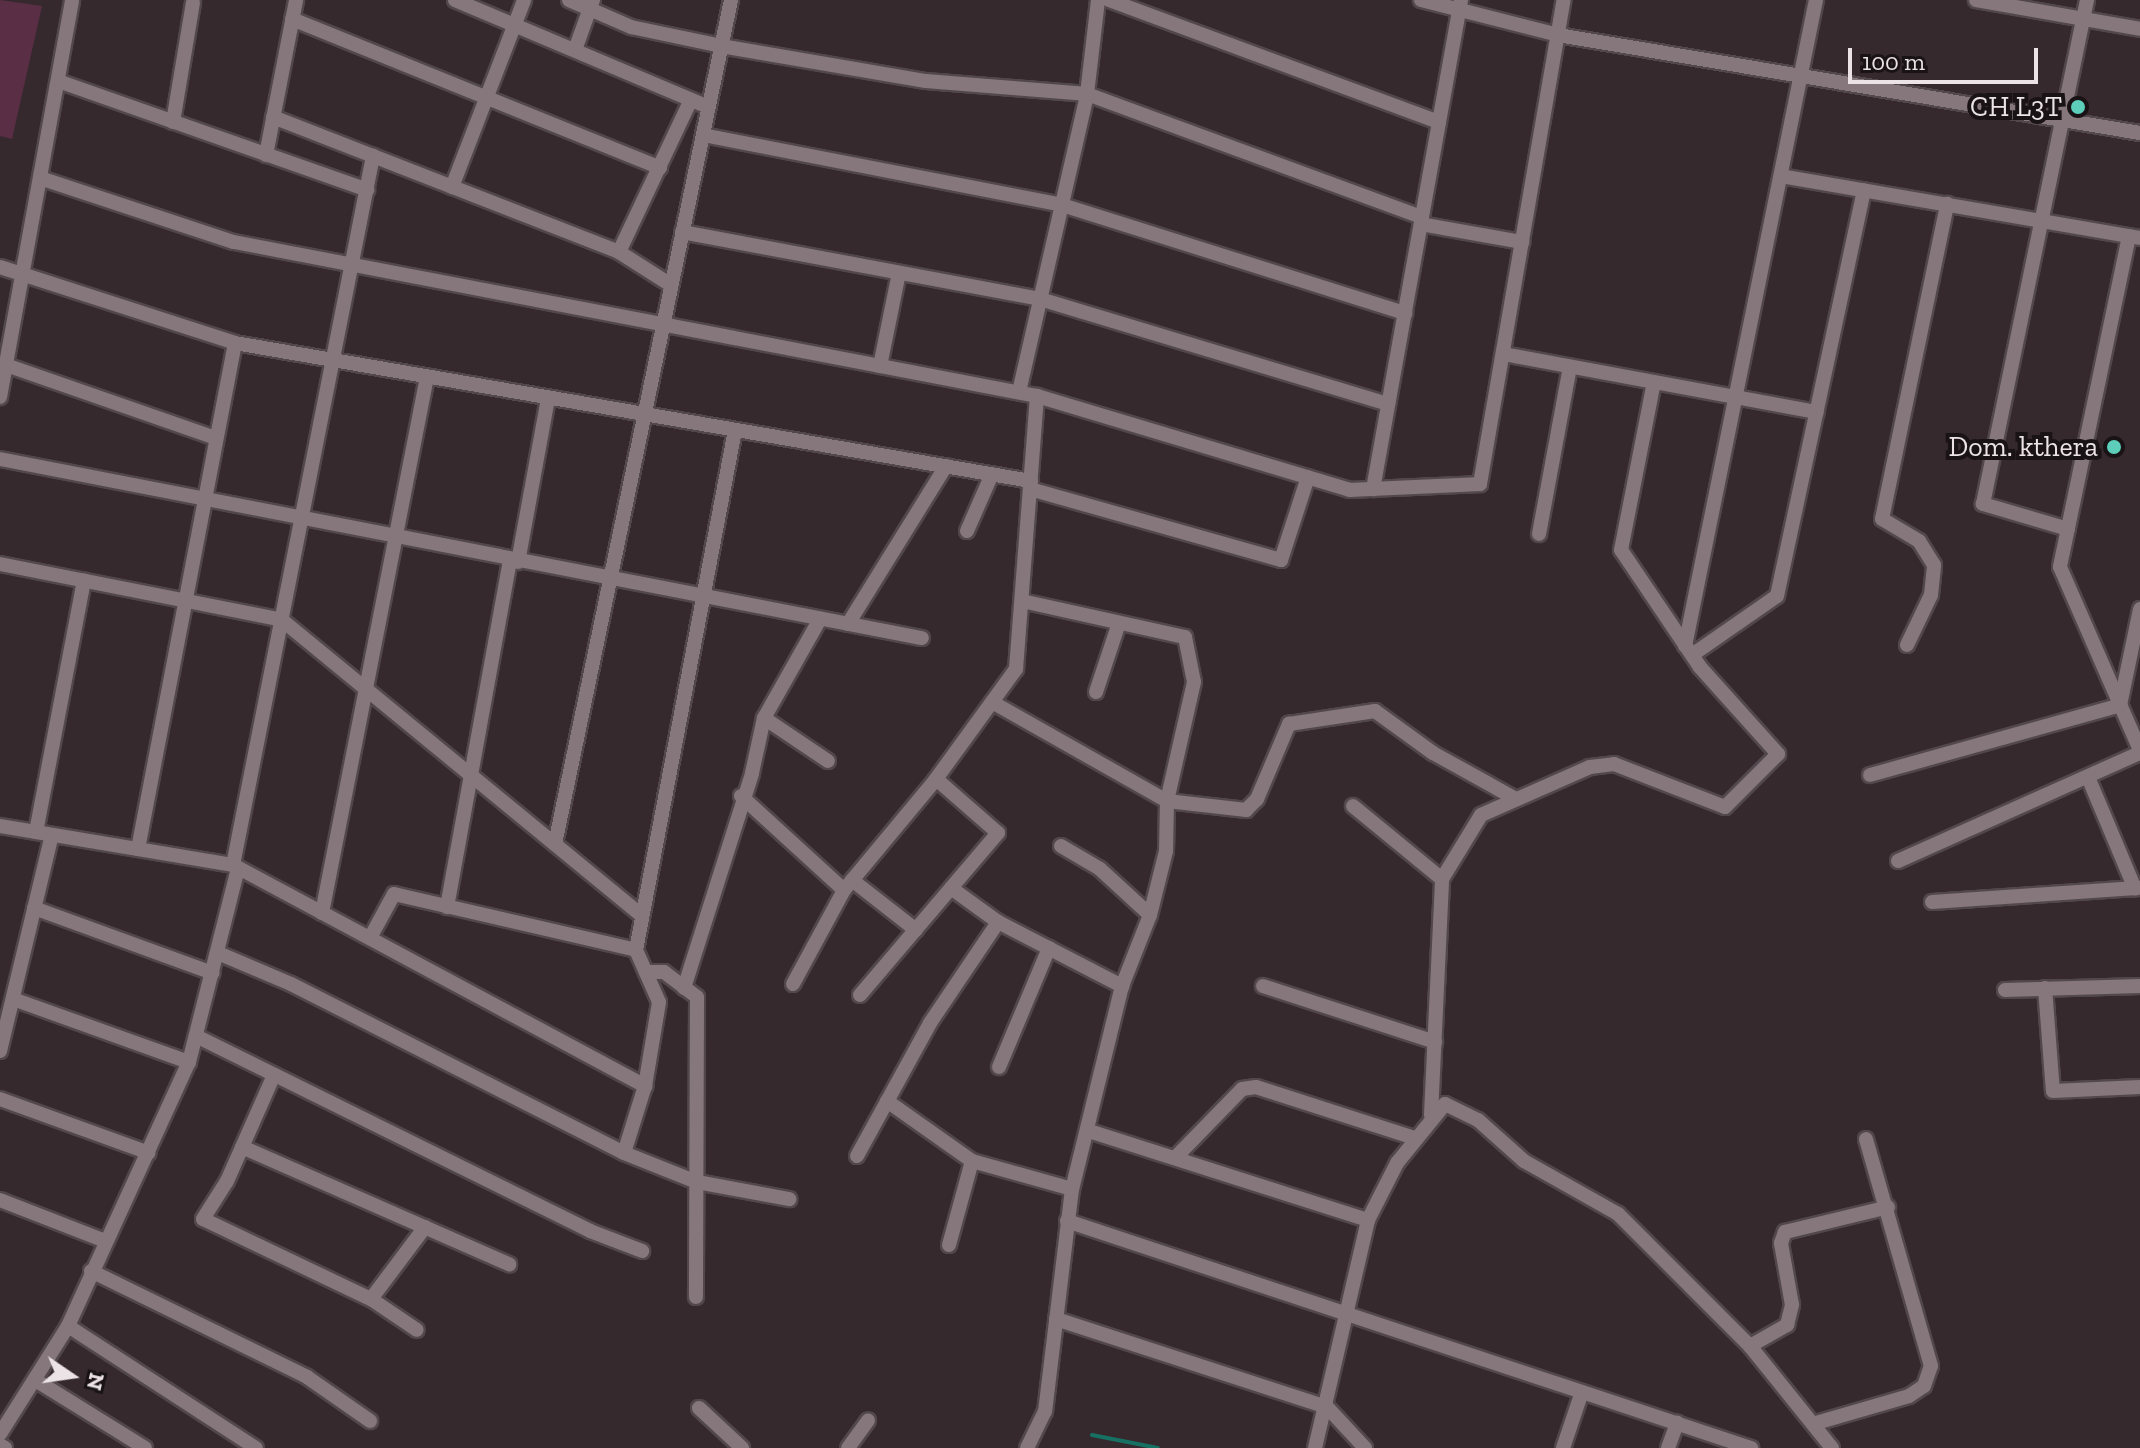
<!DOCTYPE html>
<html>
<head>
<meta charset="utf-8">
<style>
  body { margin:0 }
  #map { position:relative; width:2140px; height:1448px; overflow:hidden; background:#35292e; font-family:"Zilla Slab",serif }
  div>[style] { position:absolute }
  .green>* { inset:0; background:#5a2e44 }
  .stream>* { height:4px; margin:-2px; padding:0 2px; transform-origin:2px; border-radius:2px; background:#177163 }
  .roads { filter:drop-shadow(2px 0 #52484c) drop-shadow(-2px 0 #52484c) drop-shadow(0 2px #52484c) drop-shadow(0 -2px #52484c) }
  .minor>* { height:14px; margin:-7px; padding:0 7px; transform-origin:7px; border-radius:7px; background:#86777d }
  .dots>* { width:22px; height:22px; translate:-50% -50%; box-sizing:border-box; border:4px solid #191316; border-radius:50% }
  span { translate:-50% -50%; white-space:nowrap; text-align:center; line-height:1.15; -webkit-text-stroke:8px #191316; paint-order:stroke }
  .poi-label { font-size:28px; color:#ece3e7 }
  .right { translate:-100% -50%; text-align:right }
  .north { position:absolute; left:32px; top:1336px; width:80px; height:80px; -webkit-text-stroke:6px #191316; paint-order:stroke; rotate:103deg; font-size:22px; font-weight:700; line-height:32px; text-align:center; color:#ece3e7 }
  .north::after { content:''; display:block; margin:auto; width:28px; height:36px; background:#ece3e7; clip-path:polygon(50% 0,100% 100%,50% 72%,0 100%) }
  .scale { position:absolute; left:1848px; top:48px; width:190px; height:36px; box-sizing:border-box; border:4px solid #ece3e7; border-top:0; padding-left:10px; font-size:24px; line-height:28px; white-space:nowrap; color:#ece3e7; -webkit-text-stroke:6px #191316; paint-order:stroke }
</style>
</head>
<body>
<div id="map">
  <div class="green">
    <div style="clip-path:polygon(0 0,42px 6px,12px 139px,0 136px)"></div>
  </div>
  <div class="stream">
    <div style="left:1092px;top:1435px;width:67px;rotate:11.1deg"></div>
  </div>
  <div class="roads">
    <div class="minor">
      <div style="left:455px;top:0;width:275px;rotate:22.9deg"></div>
      <div style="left:569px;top:0;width:68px;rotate:23.5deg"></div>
      <div style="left:631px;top:27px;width:92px;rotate:11.9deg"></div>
      <div style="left:721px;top:46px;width:208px;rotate:9.7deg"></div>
      <div style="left:926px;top:81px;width:162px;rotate:4.6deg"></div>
      <div style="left:1087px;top:94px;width:357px;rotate:20.2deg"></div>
      <div style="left:1109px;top:0;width:352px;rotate:20.3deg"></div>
      <div style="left:1421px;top:0;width:141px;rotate:14.3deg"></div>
      <div style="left:1558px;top:35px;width:590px;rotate:9.56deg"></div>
      <div style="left:1976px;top:0;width:167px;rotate:10deg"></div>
      <div style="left:292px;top:19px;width:397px;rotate:22deg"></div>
      <div style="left:576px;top:47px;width:50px;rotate:-70.1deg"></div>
      <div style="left:58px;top:81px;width:328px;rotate:19.4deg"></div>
      <div style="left:273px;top:117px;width:371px;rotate:21.3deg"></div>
      <div style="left:619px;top:252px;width:62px;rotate:32.4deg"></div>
      <div style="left:173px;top:122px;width:121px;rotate:-80.5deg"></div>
      <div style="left:703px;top:135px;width:366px;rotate:11deg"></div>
      <div style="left:1062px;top:205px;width:360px;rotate:17.5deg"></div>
      <div style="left:266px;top:155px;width:158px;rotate:-79deg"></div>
      <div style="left:1781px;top:176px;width:364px;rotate:9.8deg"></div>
      <div style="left:40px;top:178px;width:204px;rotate:18.3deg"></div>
      <div style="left:234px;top:242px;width:818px;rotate:10.86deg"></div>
      <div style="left:1037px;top:396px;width:327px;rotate:16.7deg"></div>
      <div style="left:1350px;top:490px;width:130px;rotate:-2.6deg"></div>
      <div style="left:1480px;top:484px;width:491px;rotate:-80.2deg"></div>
      <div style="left:452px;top:187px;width:200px;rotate:-68.9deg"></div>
      <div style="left:1421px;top:224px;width:103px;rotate:10.1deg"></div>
      <div style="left:682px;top:232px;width:364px;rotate:10.6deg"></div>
      <div style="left:1040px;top:299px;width:363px;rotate:16.8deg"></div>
      <div style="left:2129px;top:236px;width:338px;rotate:101.8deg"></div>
      <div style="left:2060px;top:567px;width:200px;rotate:66.4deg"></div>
      <div style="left:619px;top:252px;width:168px;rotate:-64.7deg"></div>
      <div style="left:0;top:267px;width:247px;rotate:17.9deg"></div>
      <div style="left:235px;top:343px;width:808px;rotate:9.84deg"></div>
      <div style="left:1503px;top:354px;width:319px;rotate:10.5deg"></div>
      <div style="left:6px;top:365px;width:222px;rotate:19.2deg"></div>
      <div style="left:880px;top:366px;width:95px;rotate:-78.5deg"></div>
      <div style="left:1019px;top:392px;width:306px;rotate:-77.1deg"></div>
      <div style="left:1087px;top:94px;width:95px;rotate:-83.3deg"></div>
      <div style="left:0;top:397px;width:403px;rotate:-79.7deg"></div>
      <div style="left:0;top:459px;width:939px;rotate:10.99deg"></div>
      <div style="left:1030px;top:489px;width:261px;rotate:15.8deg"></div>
      <div style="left:1281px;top:560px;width:87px;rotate:-72deg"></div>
      <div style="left:1373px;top:489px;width:497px;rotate:-79.8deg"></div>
      <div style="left:2068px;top:529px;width:89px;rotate:-163.6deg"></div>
      <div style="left:1983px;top:504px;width:515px;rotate:-78.34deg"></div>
      <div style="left:967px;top:531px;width:62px;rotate:-66.3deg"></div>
      <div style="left:1539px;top:534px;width:170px;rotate:-79.5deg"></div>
      <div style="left:518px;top:562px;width:167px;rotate:-79.6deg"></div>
      <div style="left:0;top:564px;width:288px;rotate:11.2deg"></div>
      <div style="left:282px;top:620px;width:466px;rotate:39.4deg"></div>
      <div style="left:1022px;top:601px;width:167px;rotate:12.5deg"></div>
      <div style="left:1185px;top:637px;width:46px;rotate:78.7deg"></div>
      <div style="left:1194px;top:682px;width:122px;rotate:102.8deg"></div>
      <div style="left:1167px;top:801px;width:80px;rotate:6.5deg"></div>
      <div style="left:1246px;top:810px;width:16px;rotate:-45deg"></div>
      <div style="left:1257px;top:799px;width:82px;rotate:-66.9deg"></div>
      <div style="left:1289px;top:724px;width:87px;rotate:-8.6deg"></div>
      <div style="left:1375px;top:711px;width:72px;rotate:35.9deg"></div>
      <div style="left:1433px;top:753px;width:95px;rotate:29deg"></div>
      <div style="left:848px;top:624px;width:186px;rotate:-58.2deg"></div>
      <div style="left:1907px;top:645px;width:55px;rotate:-64.4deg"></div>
      <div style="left:1931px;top:595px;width:30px;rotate:-84deg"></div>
      <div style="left:1934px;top:565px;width:28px;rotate:-122deg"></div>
      <div style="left:1919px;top:541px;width:43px;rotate:-149.3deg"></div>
      <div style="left:1882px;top:519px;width:322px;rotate:-78.3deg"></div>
      <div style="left:1685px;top:646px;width:659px;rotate:-78.54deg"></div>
      <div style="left:1692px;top:655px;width:103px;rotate:-34.8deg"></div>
      <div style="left:1777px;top:596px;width:415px;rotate:-77.9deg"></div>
      <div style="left:1096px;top:692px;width:73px;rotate:-71.6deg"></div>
      <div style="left:992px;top:702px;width:201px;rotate:29.5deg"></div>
      <div style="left:1167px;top:801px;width:50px;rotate:91.1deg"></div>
      <div style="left:1166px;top:851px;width:66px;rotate:104deg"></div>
      <div style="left:1150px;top:915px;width:76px;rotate:111.5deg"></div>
      <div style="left:1122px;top:986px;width:209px;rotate:103.8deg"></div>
      <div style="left:1072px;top:1189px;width:224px;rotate:96.9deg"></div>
      <div style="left:1045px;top:1411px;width:41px;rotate:115.9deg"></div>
      <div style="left:764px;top:718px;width:77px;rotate:33.9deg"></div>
      <div style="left:1870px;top:775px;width:260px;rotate:-15.6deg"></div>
      <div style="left:2120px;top:705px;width:98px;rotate:-78.2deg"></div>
      <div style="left:2088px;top:777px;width:121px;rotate:67.2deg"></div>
      <div style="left:741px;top:796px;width:139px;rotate:42.4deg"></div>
      <div style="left:1353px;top:806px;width:115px;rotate:39.4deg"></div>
      <div style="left:0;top:826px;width:236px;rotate:9.5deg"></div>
      <div style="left:233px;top:865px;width:468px;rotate:28.2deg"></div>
      <div style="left:36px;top:832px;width:256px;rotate:-79.2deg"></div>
      <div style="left:555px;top:844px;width:862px;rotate:-78.22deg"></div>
      <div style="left:1061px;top:846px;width:45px;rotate:30.5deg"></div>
      <div style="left:1100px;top:869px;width:68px;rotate:42.6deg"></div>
      <div style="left:138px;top:849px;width:515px;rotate:-79.15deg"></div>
      <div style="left:1898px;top:861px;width:265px;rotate:-24.1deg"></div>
      <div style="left:233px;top:865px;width:723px;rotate:-78.83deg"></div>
      <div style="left:852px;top:880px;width:81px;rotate:38deg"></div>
      <div style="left:951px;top:888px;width:58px;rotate:35.9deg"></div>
      <div style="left:998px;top:922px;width:140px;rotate:27.3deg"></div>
      <div style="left:1932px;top:902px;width:208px;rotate:-3.9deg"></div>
      <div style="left:447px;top:907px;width:353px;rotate:-79.7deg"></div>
      <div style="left:34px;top:908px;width:190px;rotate:20deg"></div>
      <div style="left:322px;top:913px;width:546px;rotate:-78.92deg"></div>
      <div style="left:370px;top:938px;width:50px;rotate:-61.4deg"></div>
      <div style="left:394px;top:894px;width:248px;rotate:13deg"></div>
      <div style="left:218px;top:953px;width:79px;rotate:23deg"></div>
      <div style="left:291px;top:984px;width:373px;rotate:26.9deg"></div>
      <div style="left:624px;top:1153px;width:79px;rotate:21.7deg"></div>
      <div style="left:697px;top:1182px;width:94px;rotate:10.5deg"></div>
      <div style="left:646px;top:972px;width:18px"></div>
      <div style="left:664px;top:972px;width:41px;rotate:37.1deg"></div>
      <div style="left:697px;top:997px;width:300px;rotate:90.2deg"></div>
      <div style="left:793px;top:984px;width:107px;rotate:-61.5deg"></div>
      <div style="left:844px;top:890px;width:144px;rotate:-50.3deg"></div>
      <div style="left:936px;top:779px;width:136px;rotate:-54deg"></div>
      <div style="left:1016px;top:669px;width:274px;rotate:-85.6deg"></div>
      <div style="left:1263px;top:986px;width:181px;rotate:18deg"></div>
      <div style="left:684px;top:988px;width:225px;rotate:-72.4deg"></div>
      <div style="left:752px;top:773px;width:56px;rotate:-77.7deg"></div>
      <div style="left:764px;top:718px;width:114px;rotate:-60.5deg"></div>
      <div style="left:2045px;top:988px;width:103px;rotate:85.6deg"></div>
      <div style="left:2053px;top:1091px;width:87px;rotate:-2.6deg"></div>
      <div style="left:2005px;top:990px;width:135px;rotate:-1.7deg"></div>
      <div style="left:860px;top:995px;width:213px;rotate:-49.6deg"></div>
      <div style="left:998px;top:833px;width:82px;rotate:-138.9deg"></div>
      <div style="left:13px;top:999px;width:187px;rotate:19.7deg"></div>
      <div style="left:196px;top:1036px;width:440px;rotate:26.3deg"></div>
      <div style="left:590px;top:1231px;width:56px;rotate:21deg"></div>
      <div style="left:0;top:1051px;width:222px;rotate:-76.5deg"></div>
      <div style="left:999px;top:1067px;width:129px;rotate:-67.2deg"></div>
      <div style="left:274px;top:1075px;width:116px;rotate:113.9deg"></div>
      <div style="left:227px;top:1181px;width:45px;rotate:122.3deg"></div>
      <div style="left:203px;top:1219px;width:186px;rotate:25.5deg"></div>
      <div style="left:371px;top:1299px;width:55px;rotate:34deg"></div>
      <div style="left:0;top:1099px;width:158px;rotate:19.9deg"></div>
      <div style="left:887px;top:1101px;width:104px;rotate:35.2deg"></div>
      <div style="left:972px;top:1161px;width:104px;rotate:15.6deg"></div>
      <div style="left:1431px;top:1115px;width:236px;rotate:-87.3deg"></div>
      <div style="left:1442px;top:879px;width:75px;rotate:-58.6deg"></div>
      <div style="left:1481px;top:815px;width:119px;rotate:-23.8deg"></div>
      <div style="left:1590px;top:767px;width:24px;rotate:-7deg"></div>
      <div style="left:1614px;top:764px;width:119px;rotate:21.2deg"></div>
      <div style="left:1725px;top:807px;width:75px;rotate:-45deg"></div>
      <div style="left:1778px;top:754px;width:117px;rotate:-131.9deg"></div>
      <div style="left:1700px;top:667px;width:141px;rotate:-124deg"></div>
      <div style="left:1621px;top:550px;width:171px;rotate:-78.9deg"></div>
      <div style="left:1089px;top:1131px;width:293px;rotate:17.7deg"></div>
      <div style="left:242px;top:1147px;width:292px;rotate:23.7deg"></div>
      <div style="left:624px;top:1153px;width:70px;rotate:-72.6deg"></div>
      <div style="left:645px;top:1086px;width:85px;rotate:-80.5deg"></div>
      <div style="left:659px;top:1002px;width:57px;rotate:-113.9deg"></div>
      <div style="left:636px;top:950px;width:529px;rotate:-79.22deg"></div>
      <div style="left:857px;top:1156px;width:152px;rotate:-61.2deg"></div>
      <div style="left:930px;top:1023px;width:122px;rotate:-56deg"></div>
      <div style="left:1175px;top:1158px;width:96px;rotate:-45.8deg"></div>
      <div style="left:1242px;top:1089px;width:14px;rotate:-8deg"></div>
      <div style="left:1256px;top:1087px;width:167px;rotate:17.8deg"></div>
      <div style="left:0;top:1200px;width:113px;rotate:21.3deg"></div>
      <div style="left:1067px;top:1221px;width:721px;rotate:18.36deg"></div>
      <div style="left:949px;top:1245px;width:87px;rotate:-74.7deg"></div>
      <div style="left:91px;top:1271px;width:241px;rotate:26.1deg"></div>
      <div style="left:307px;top:1377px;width:77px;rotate:34.9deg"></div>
      <div style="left:371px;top:1299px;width:90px;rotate:-53.1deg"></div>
      <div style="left:1056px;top:1319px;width:285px;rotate:18deg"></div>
      <div style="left:1327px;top:1407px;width:56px;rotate:47.2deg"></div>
      <div style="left:68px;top:1326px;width:224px;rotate:33deg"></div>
      <div style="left:1750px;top:1346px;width:43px;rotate:-29.6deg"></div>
      <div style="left:1787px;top:1325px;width:21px;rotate:-76deg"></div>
      <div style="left:1792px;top:1305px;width:63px;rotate:-100.1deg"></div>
      <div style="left:1781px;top:1243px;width:12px;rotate:-70deg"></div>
      <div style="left:1785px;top:1232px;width:106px;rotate:-13.6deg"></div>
      <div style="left:37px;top:1381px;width:127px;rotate:31.8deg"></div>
      <div style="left:699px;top:1408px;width:59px;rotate:42.9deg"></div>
      <div style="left:1816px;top:1423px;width:97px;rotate:-16.2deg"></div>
      <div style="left:1909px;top:1396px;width:18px;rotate:-34deg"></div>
      <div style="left:1924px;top:1386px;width:21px;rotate:-71deg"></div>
      <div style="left:1931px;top:1366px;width:236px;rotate:-106deg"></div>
      <div style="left:0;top:1434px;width:128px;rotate:-57.8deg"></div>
      <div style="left:68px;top:1326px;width:290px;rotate:-65.4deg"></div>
      <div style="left:189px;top:1062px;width:200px;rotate:-75.8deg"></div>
      <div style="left:0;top:1445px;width:6px;rotate:31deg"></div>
      <div style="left:848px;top:1448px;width:34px;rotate:-54deg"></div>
      <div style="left:1315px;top:1448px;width:234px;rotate:-76.9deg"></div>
      <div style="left:1368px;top:1220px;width:64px;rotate:-63deg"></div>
      <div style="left:1397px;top:1163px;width:76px;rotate:-50.9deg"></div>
      <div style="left:1445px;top:1104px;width:37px;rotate:26deg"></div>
      <div style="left:1478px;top:1120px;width:62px;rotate:41.7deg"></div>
      <div style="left:1524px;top:1161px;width:108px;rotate:29.4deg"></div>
      <div style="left:1618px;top:1214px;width:187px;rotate:45deg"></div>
      <div style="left:1750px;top:1346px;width:131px;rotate:51.2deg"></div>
      <div style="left:1563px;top:1448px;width:59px;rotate:-71.3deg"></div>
      <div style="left:1668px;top:1448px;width:27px;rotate:-70deg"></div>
    </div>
  </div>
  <div class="dots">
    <div style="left:2078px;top:107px;background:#5cceba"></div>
    <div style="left:2114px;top:447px;background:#5cceba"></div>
  </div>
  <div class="poi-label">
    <span class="right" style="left:2062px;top:107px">CH L3T</span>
    <span class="right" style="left:2098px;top:447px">Dom. kthera</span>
  </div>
  <div class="north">N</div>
  <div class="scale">100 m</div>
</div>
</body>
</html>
